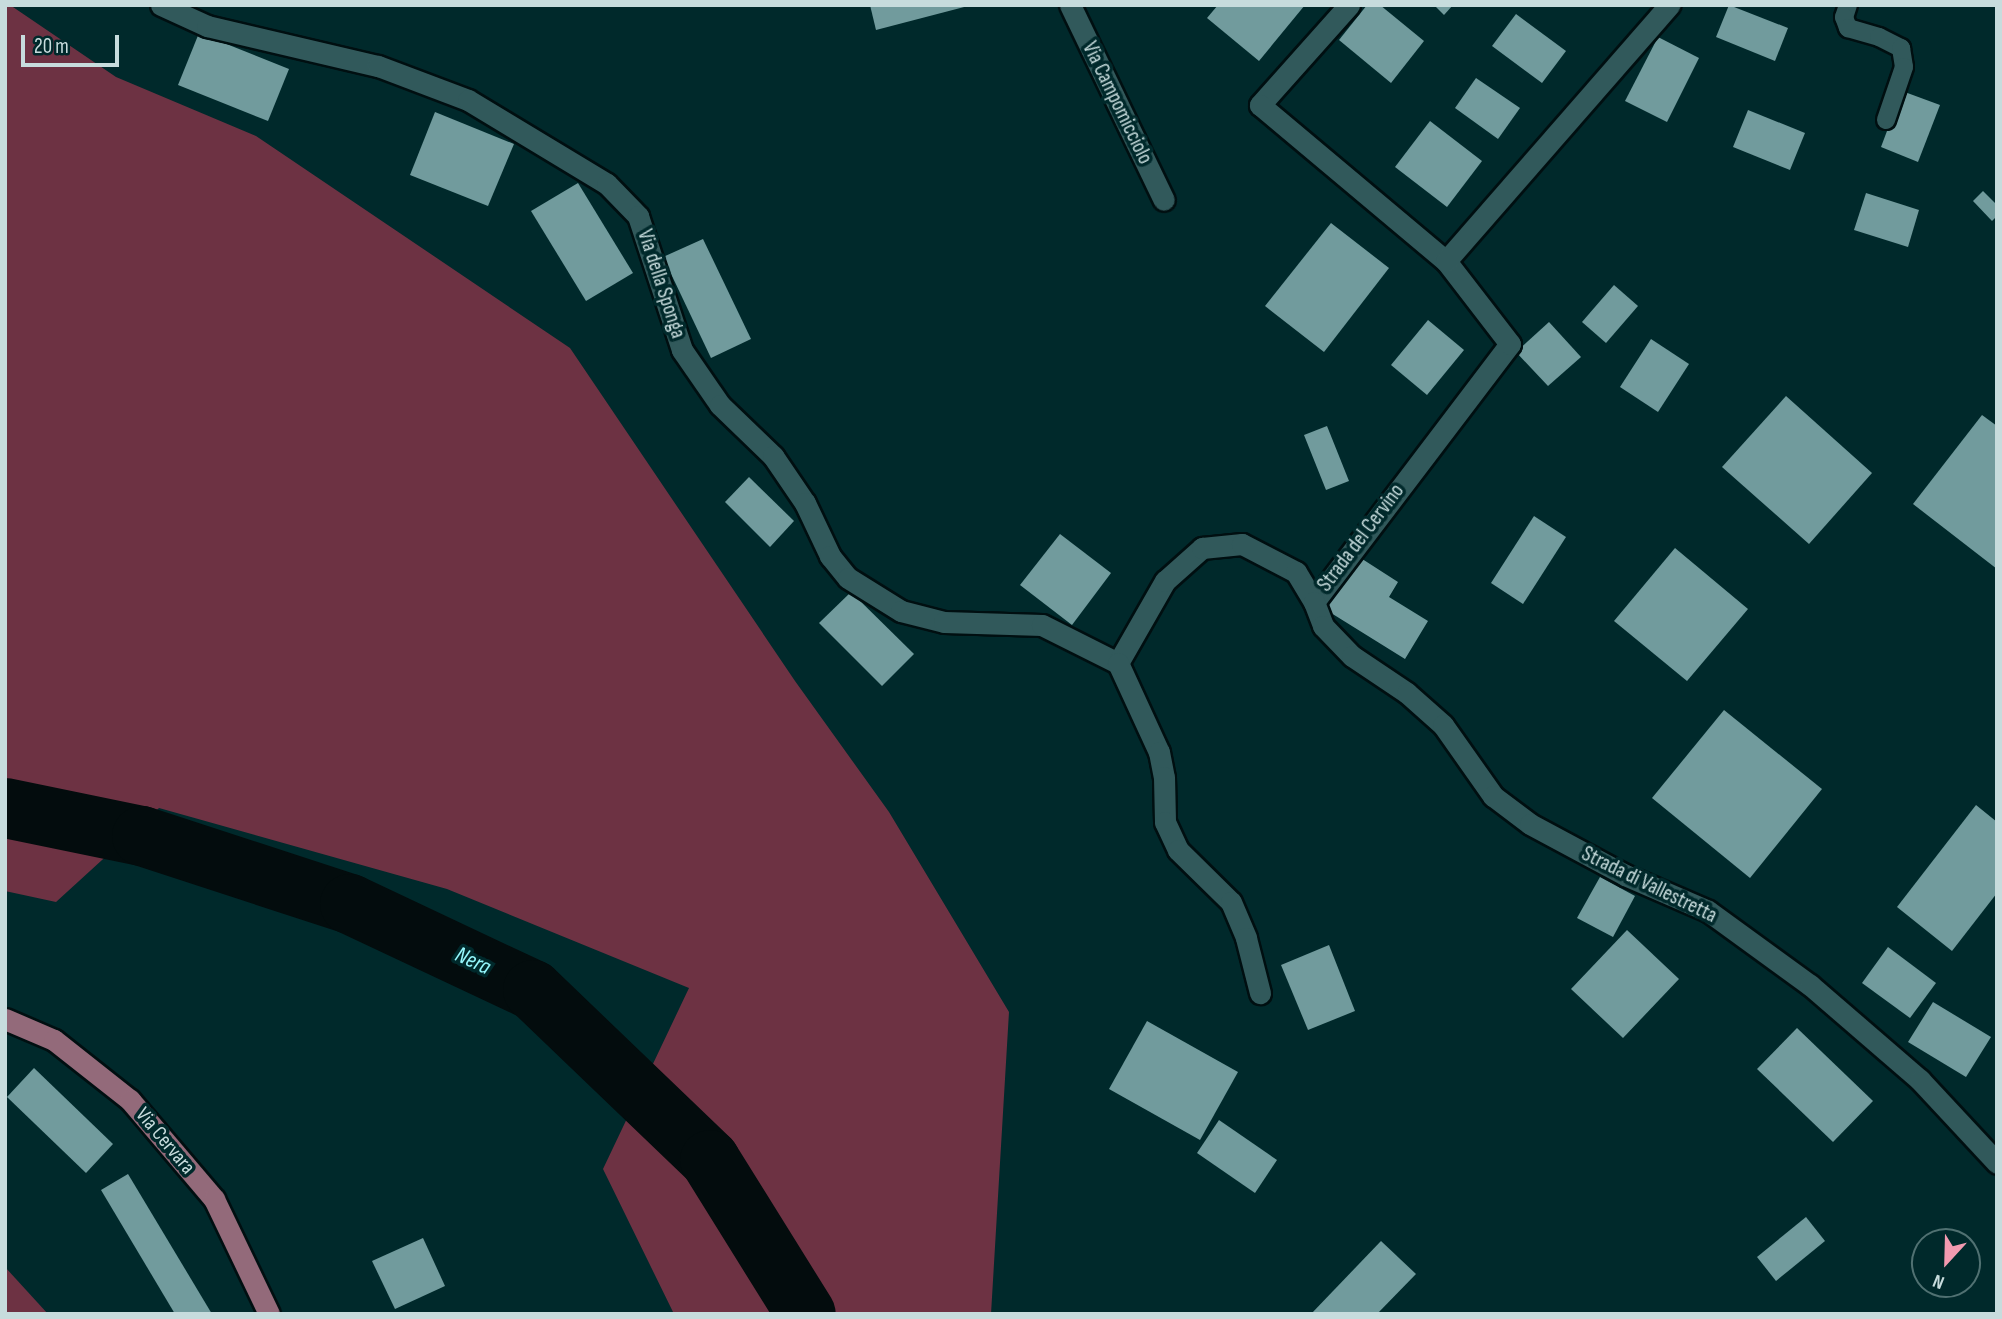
<!DOCTYPE html>
<html>
<head>
<meta charset="utf-8">
<style>
  body { margin:0 }
  #map { position:relative; width:2002px; height:1319px; overflow:hidden; background:#00292b; font-family:"Sofia Sans Condensed",sans-serif }
  div>[style] { position:absolute }
  .forest>* { inset:0; background:#6d3243 }
  .river>* { height:60px; margin:-30px; padding:0 30px; transform-origin:30px; border-radius:30px; background:#030c0d }
  .building>* { inset:0; background:#719b9d }
  .roads { filter:drop-shadow(2px 0 #000f11) drop-shadow(-2px 0 #000f11) drop-shadow(0 2px #000f11) drop-shadow(0 -2px #000f11) }
  .service>* { height:18px; margin:-9px; padding:0 9px; transform-origin:9px; border-radius:9px; background:#31595b }
  .minor>* { height:21px; margin:-10.5px; padding:0 10.5px; transform-origin:10.5px; border-radius:10.5px; background:#31595b }
  .primary>* { height:21px; margin:-10.5px; padding:0 10.5px; transform-origin:10.5px; border-radius:10.5px; background:#936a7a }
  span { translate:-50% -50%; white-space:nowrap; text-align:center; line-height:1.15; -webkit-text-stroke:7px #00292b; paint-order:stroke }
  .street-label { font-size:21px; color:#c7dcdd }
  .water-label { font-size:23px; color:#94f7fc; font-style:italic }
  .frame { position:absolute; inset:0; border:7px solid #c7dcdd; pointer-events:none }
  .north { position:absolute; left:1911px; top:1228px; width:70px; height:70px; box-sizing:border-box; background:#00292b; border:2px solid #507172; border-radius:50%; rotate:202deg; font-size:19px; font-weight:700; line-height:28px; text-align:center; color:#c7dcdd }
  .north::after { content:''; display:block; margin:auto; width:24px; height:32px; background:#f29ab0; clip-path:polygon(50% 0,100% 100%,50% 72%,0 100%) }
  .scale { position:absolute; left:21px; top:35px; width:98px; height:32px; box-sizing:border-box; border:4px solid #c7dcdd; border-top:0; padding-left:9px; font-size:21px; line-height:24px; white-space:nowrap; color:#c7dcdd; -webkit-text-stroke:5px #00292b; paint-order:stroke }
</style>
</head>
<body>
<div id="map">
  <div class="forest">
    <div style="clip-path:polygon(5px 5px,10px 5px,116px 77px,256px 136px,570px 348px,795px 681px,889px 812px,1009px 1012px,991px 1314px,674px 1314px,603px 1169px,689px 988px,447px 889px,159px 808px,56px 902px,5px 891px)"></div>
    <div style="clip-path:polygon(5px 1267px,48px 1314px,5px 1314px)"></div>
  </div>
  <div class="river">
    <div style="left:5px;top:808px;width:140px;rotate:11.6deg"></div>
    <div style="left:142px;top:836px;width:219px;rotate:18.1deg"></div>
    <div style="left:350px;top:904px;width:202px;rotate:25.2deg"></div>
    <div style="left:533px;top:990px;width:245px;rotate:43.8deg"></div>
    <div style="left:710px;top:1160px;width:181px;rotate:58.1deg"></div>
  </div>
  <div class="building">
    <div style="clip-path:polygon(870px 5px,968px 5px,968px 6px,876px 30px)"></div>
    <div style="clip-path:polygon(1218px 5px,1305px 5px,1259px 61px,1207px 18px)"></div>
    <div style="clip-path:polygon(1367px 5px,1380px 5px,1424px 41px,1391px 83px,1339px 40px)"></div>
    <div style="clip-path:polygon(1434px 5px,1453px 5px,1444px 15px)"></div>
    <div style="clip-path:polygon(1729px 5px,1788px 28px,1775px 61px,1716px 37px)"></div>
    <div style="clip-path:polygon(1516px 14px,1566px 51px,1542px 83px,1492px 46px)"></div>
    <div style="clip-path:polygon(199px 33px,289px 69px,268px 121px,178px 85px)"></div>
    <div style="clip-path:polygon(1658px 37px,1699px 58px,1667px 122px,1625px 101px)"></div>
    <div style="clip-path:polygon(1476px 78px,1520px 108px,1498px 139px,1455px 108px)"></div>
    <div style="clip-path:polygon(1902px 91px,1940px 105px,1918px 162px,1881px 147px)"></div>
    <div style="clip-path:polygon(1748px 110px,1805px 133px,1790px 170px,1733px 147px)"></div>
    <div style="clip-path:polygon(435px 112px,514px 144px,488px 206px,410px 175px)"></div>
    <div style="clip-path:polygon(1430px 121px,1482px 161px,1447px 207px,1395px 167px)"></div>
    <div style="clip-path:polygon(578px 183px,633px 273px,586px 301px,531px 211px)"></div>
    <div style="clip-path:polygon(1983px 191px,1997px 205px,1997px 216px,1992px 221px,1973px 201px)"></div>
    <div style="clip-path:polygon(1866px 193px,1919px 210px,1908px 247px,1854px 230px)"></div>
    <div style="clip-path:polygon(1331px 223px,1389px 268px,1324px 352px,1265px 306px)"></div>
    <div style="clip-path:polygon(703px 239px,751px 339px,711px 358px,663px 257px)"></div>
    <div style="clip-path:polygon(1614px 285px,1638px 306px,1606px 343px,1582px 322px)"></div>
    <div style="clip-path:polygon(1428px 320px,1464px 350px,1427px 395px,1391px 365px)"></div>
    <div style="clip-path:polygon(1549px 322px,1581px 357px,1548px 386px,1516px 352px)"></div>
    <div style="clip-path:polygon(1651px 339px,1689px 364px,1658px 412px,1620px 387px)"></div>
    <div style="clip-path:polygon(1786px 396px,1872px 473px,1809px 544px,1722px 467px)"></div>
    <div style="clip-path:polygon(1982px 415px,1997px 426px,1997px 569px,1913px 504px)"></div>
    <div style="clip-path:polygon(1327px 426px,1349px 481px,1326px 490px,1304px 435px)"></div>
    <div style="clip-path:polygon(749px 477px,794px 521px,770px 547px,725px 502px)"></div>
    <div style="clip-path:polygon(1534px 516px,1566px 537px,1523px 604px,1491px 583px)"></div>
    <div style="clip-path:polygon(1060px 534px,1111px 573px,1072px 625px,1020px 585px)"></div>
    <div style="clip-path:polygon(1675px 548px,1748px 609px,1687px 681px,1614px 621px)"></div>
    <div style="clip-path:polygon(1356px 555px,1398px 582px,1389px 597px,1428px 621px,1405px 659px,1323px 608px)"></div>
    <div style="clip-path:polygon(851px 592px,914px 654px,882px 686px,819px 623px)"></div>
    <div style="clip-path:polygon(1724px 710px,1822px 789px,1750px 878px,1652px 798px)"></div>
    <div style="clip-path:polygon(1976px 805px,1997px 822px,1997px 893px,1952px 951px,1897px 907px)"></div>
    <div style="clip-path:polygon(1600px 877px,1635px 896px,1613px 937px,1577px 918px)"></div>
    <div style="clip-path:polygon(1627px 930px,1679px 979px,1623px 1038px,1571px 989px)"></div>
    <div style="clip-path:polygon(1329px 945px,1355px 1011px,1308px 1030px,1281px 965px)"></div>
    <div style="clip-path:polygon(1888px 947px,1936px 983px,1910px 1018px,1862px 983px)"></div>
    <div style="clip-path:polygon(1933px 1002px,1991px 1037px,1966px 1077px,1908px 1042px)"></div>
    <div style="clip-path:polygon(1147px 1021px,1238px 1072px,1200px 1140px,1109px 1089px)"></div>
    <div style="clip-path:polygon(1797px 1028px,1873px 1101px,1833px 1142px,1757px 1069px)"></div>
    <div style="clip-path:polygon(34px 1068px,113px 1144px,86px 1173px,7px 1097px)"></div>
    <div style="clip-path:polygon(1219px 1120px,1277px 1160px,1255px 1193px,1197px 1153px)"></div>
    <div style="clip-path:polygon(128px 1174px,212px 1314px,175px 1314px,101px 1190px)"></div>
    <div style="clip-path:polygon(1806px 1217px,1825px 1241px,1776px 1281px,1757px 1257px)"></div>
    <div style="clip-path:polygon(423px 1238px,445px 1286px,395px 1309px,372px 1261px)"></div>
    <div style="clip-path:polygon(1381px 1241px,1416px 1274px,1377px 1314px,1311px 1314px)"></div>
  </div>
  <div class="roads">
    <div class="service">
      <div style="left:1848px;top:5px;width:13px;rotate:108deg"></div>
      <div style="left:1844px;top:17px;width:12px;rotate:70deg"></div>
      <div style="left:1848px;top:28px;width:32px;rotate:16deg"></div>
      <div style="left:1879px;top:37px;width:25px;rotate:27deg"></div>
      <div style="left:1901px;top:48px;width:19px;rotate:81deg"></div>
      <div style="left:1904px;top:67px;width:56px;rotate:108.8deg"></div>
    </div>
    <div class="minor">
      <div style="left:161px;top:5px;width:51px;rotate:24.5deg"></div>
      <div style="left:207px;top:26px;width:176px;rotate:13.2deg"></div>
      <div style="left:378px;top:66px;width:96px;rotate:20.7deg"></div>
      <div style="left:468px;top:100px;width:162px;rotate:31.1deg"></div>
      <div style="left:607px;top:184px;width:45px;rotate:45.9deg"></div>
      <div style="left:638px;top:216px;width:141px;rotate:71.8deg"></div>
      <div style="left:682px;top:350px;width:67px;rotate:55.4deg"></div>
      <div style="left:720px;top:405px;width:74px;rotate:43.9deg"></div>
      <div style="left:773px;top:456px;width:57px;rotate:55.8deg"></div>
      <div style="left:805px;top:503px;width:59px;rotate:64.7deg"></div>
      <div style="left:830px;top:556px;width:28px;rotate:51deg"></div>
      <div style="left:848px;top:578px;width:62px;rotate:31.9deg"></div>
      <div style="left:901px;top:611px;width:44px;rotate:14.3deg"></div>
      <div style="left:944px;top:622px;width:98px;rotate:1.8deg"></div>
      <div style="left:1042px;top:625px;width:85px;rotate:26.6deg"></div>
      <div style="left:1070px;top:5px;width:216px;rotate:64.3deg"></div>
      <div style="left:1349px;top:5px;width:134px;rotate:131.7deg"></div>
      <div style="left:1260px;top:105px;width:243px;rotate:40deg"></div>
      <div style="left:1314px;top:602px;width:324px;rotate:-52.8deg"></div>
      <div style="left:1510px;top:344px;width:105px;rotate:-127.6deg"></div>
      <div style="left:1446px;top:261px;width:340px;rotate:-48.9deg"></div>
      <div style="left:1118px;top:663px;width:95px;rotate:-60.2deg"></div>
      <div style="left:1165px;top:581px;width:50px;rotate:-41.7deg"></div>
      <div style="left:1202px;top:548px;width:40px;rotate:-5.7deg"></div>
      <div style="left:1242px;top:544px;width:61px;rotate:27.4deg"></div>
      <div style="left:1296px;top:572px;width:35px;rotate:59deg"></div>
      <div style="left:1314px;top:602px;width:26px;rotate:69deg"></div>
      <div style="left:1323px;top:626px;width:42px;rotate:46deg"></div>
      <div style="left:1352px;top:656px;width:66px;rotate:33.9deg"></div>
      <div style="left:1407px;top:693px;width:48px;rotate:41.6deg"></div>
      <div style="left:1443px;top:725px;width:87px;rotate:54.8deg"></div>
      <div style="left:1493px;top:796px;width:46px;rotate:37.1deg"></div>
      <div style="left:1530px;top:824px;width:108px;rotate:28.2deg"></div>
      <div style="left:1625px;top:875px;width:90px;rotate:23.4deg"></div>
      <div style="left:1708px;top:911px;width:126px;rotate:36deg"></div>
      <div style="left:1810px;top:985px;width:145px;rotate:40.8deg"></div>
      <div style="left:1920px;top:1080px;width:113px;rotate:47.1deg"></div>
      <div style="left:1118px;top:663px;width:98px;rotate:65.3deg"></div>
      <div style="left:1159px;top:752px;width:25px;rotate:79deg"></div>
      <div style="left:1164px;top:777px;width:45px;rotate:88.7deg"></div>
      <div style="left:1165px;top:822px;width:31px;rotate:65deg"></div>
      <div style="left:1178px;top:850px;width:74px;rotate:44.5deg"></div>
      <div style="left:1231px;top:902px;width:39px;rotate:67deg"></div>
      <div style="left:1246px;top:938px;width:57px;rotate:75.7deg"></div>
    </div>
    <div class="primary">
      <div style="left:5px;top:1019px;width:53px;rotate:23.2deg"></div>
      <div style="left:54px;top:1040px;width:97px;rotate:38.3deg"></div>
      <div style="left:130px;top:1100px;width:130px;rotate:49.7deg"></div>
      <div style="left:214px;top:1199px;width:127px;rotate:64.4deg"></div>
    </div>
  </div>
  <div class="street-label">
    <span style="left:1117px;top:103px;rotate:64deg">Via Campomicciolo</span>
    <span style="left:661px;top:284px;rotate:72deg">Via della Sponga</span>
    <span style="left:1361px;top:538px;rotate:-53deg">Strada del Cervino</span>
    <span style="left:1649px;top:885px;rotate:26deg">Strada di Vallestretta</span>
    <span style="left:165px;top:1141px;rotate:50deg">Via Cervara</span>
  </div>
  <div class="water-label">
    <span style="left:473px;top:961px;rotate:25deg">Nera</span>
  </div>
  <div class="frame"></div>
  <div class="north">N</div>
  <div class="scale">20 m</div>
</div>
</body>
</html>
